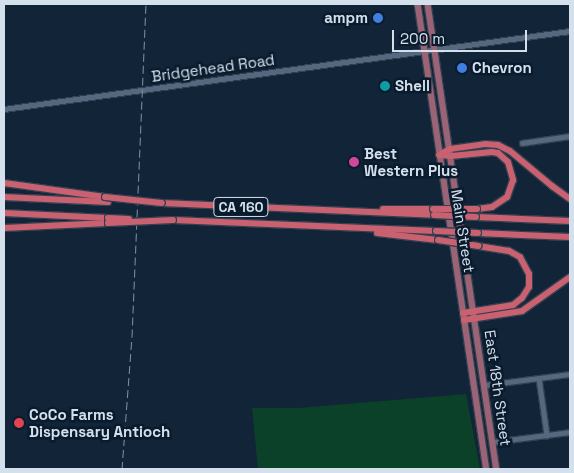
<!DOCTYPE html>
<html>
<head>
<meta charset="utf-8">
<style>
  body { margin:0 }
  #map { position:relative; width:574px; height:473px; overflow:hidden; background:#122437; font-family:"Space Grotesk",sans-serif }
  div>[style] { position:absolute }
  .green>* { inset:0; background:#0b4129 }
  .roads { filter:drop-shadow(1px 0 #334050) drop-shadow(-1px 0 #334050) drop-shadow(0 1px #334050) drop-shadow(0 -1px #334050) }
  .minor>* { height:4.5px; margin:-2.25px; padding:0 2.25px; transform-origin:2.25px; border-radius:2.25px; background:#54697f }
  .major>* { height:5.5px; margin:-2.75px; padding:0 2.75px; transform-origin:2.75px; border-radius:2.75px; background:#9a6476 }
  .highway>* { height:6px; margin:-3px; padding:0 3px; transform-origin:3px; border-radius:3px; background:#c96170 }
  .rail>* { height:1px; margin-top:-0.5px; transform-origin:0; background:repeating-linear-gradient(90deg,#8391a1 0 8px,transparent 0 12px) }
  .bridges { filter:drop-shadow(1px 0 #334050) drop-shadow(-1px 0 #334050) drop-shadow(0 1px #334050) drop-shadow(0 -1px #334050) }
  .highway-bridge>* { height:6px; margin:-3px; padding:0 3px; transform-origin:3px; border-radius:3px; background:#c96170 }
  .dots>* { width:14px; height:14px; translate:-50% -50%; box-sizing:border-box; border:2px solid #091b2d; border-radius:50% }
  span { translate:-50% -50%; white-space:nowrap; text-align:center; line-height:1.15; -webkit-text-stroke:5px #091b2d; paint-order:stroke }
  .shield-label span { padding:1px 4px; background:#091b2d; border:1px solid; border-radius:4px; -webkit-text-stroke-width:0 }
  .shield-label { font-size:14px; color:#d5e0ed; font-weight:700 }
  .poi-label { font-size:15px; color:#d5e0ed; font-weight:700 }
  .right { translate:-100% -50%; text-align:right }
  .left { translate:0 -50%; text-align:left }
  .street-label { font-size:15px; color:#d5e0ed }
  .frame { position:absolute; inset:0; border:5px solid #d5e0ed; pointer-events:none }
  .scale { position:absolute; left:392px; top:30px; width:135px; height:22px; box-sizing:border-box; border:2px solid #d5e0ed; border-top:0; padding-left:6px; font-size:15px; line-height:18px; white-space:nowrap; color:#d5e0ed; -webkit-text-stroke:4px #091b2d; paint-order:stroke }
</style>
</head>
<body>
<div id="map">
  <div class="green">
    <div style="clip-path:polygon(466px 394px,480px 469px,258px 469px,252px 408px,298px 408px)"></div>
  </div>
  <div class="roads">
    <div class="minor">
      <div style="left:4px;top:109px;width:571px;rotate:-7.85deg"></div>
      <div style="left:522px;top:143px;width:49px;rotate:-8.3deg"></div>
      <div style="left:539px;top:378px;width:58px;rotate:82deg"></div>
      <div style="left:485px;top:385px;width:86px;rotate:-7.4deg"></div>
      <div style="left:493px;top:442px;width:78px;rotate:-7.4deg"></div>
    </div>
    <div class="major">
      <div style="left:418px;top:4px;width:470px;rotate:81.6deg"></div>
      <div style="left:428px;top:4px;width:470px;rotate:81.6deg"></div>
    </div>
    <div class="highway">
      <div style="left:439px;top:155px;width:13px;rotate:-29deg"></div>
      <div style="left:450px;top:149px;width:35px;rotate:-8deg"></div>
      <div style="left:485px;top:144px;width:13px;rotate:4deg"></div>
      <div style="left:498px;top:145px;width:13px;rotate:27deg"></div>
      <div style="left:510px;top:151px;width:55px;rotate:39.8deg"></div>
      <div style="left:552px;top:186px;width:22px;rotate:36deg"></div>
      <div style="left:440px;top:155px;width:11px;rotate:5deg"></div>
      <div style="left:451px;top:156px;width:41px;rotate:-5.6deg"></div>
      <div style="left:492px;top:152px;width:6px;rotate:9deg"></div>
      <div style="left:498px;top:153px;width:13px;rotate:42deg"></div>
      <div style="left:508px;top:162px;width:19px;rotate:74deg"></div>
      <div style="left:513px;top:180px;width:18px;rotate:109deg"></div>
      <div style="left:507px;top:197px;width:18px;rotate:146deg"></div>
      <div style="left:492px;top:207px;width:15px;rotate:172deg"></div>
      <div style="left:4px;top:183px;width:102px;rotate:7.9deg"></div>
      <div style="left:4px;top:197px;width:104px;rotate:2.8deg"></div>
      <div style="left:162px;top:203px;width:272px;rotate:2.5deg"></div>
      <div style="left:383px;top:209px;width:50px"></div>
      <div style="left:4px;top:213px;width:104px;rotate:2.8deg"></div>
      <div style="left:476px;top:217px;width:94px;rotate:2.4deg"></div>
      <div style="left:173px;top:220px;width:263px;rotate:2.4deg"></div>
      <div style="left:4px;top:228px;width:104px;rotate:-2.8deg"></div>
      <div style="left:377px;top:233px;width:61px;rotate:6.5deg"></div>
      <div style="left:478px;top:233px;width:92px;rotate:2.5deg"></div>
      <div style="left:463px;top:313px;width:51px;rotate:-9.1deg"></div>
      <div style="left:513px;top:305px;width:11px;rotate:-38deg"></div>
      <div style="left:522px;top:298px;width:13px;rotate:-58deg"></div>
      <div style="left:529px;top:287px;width:13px;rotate:-90deg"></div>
      <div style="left:529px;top:274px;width:19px;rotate:-118deg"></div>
      <div style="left:520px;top:257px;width:13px;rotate:-151deg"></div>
      <div style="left:509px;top:251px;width:30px;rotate:-171deg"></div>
      <div style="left:464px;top:320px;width:59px;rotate:-8.8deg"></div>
      <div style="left:522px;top:311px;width:59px;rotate:-35.3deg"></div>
    </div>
  </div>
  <div class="rail">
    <div style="left:122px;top:469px;width:132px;rotate:-85.7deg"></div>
    <div style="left:132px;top:337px;width:333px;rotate:-87.6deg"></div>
  </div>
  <div class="bridges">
    <div class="highway-bridge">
      <div style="left:105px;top:197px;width:57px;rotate:6deg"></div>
      <div style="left:433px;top:209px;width:44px"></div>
      <div style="left:434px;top:215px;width:42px;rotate:2.7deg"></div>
      <div style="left:108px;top:218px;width:21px;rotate:3deg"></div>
      <div style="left:108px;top:223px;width:65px;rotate:-2.6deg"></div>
      <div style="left:436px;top:231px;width:42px;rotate:2.7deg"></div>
      <div style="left:438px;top:240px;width:41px;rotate:8.3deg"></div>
    </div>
  </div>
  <div class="dots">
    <div style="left:378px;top:18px;background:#3f7fe0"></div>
    <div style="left:462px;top:68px;background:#3f7fe0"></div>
    <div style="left:385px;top:86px;background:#0f9aa8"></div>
    <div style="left:354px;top:162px;background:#d1479c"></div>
    <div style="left:19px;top:423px;background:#e0444e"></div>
  </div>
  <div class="shield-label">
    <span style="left:241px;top:207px">CA 160</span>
  </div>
  <div class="poi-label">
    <span class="right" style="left:368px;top:18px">ampm</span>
    <span class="left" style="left:472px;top:68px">Chevron</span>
    <span class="left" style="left:395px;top:86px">Shell</span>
    <span class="left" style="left:364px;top:162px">Best<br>Western Plus</span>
    <span class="left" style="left:29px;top:423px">CoCo Farms<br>Dispensary Antioch</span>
  </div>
  <div class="street-label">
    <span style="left:213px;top:68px;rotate:-8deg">Bridgehead Road</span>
    <span style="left:463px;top:231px;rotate:81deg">Main Street</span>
    <span style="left:498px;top:388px;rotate:82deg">East 18th Street</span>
  </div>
  <div class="frame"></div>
  <div class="scale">200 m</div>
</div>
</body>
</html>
